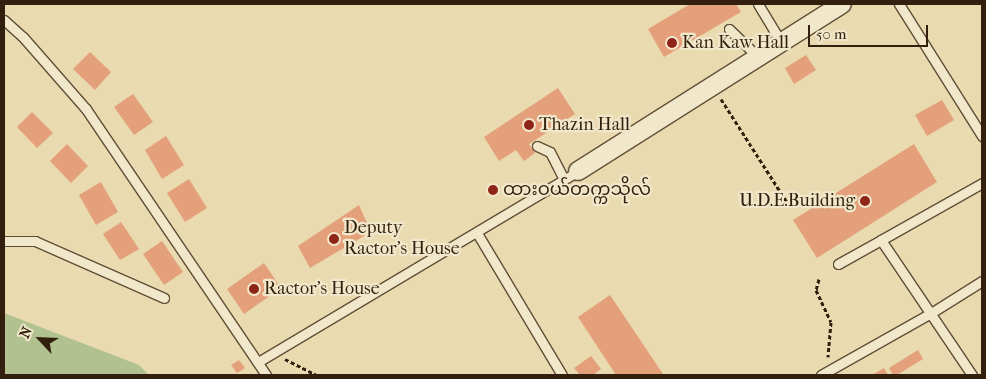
<!DOCTYPE html>
<html>
<head>
<meta charset="utf-8">
<style>
  body { margin:0 }
  #map { position:relative; width:986px; height:379px; overflow:hidden; background:#eadaaf; font-family:"IM FELL French Canon","Noto Sans Myanmar",serif }
  div>[style] { position:absolute }
  .green>* { inset:0; background:#b1c190 }
  .building>* { inset:0; background:#e4a07b }
  .path>* { height:3px; margin-top:-1.5px; transform-origin:0; background:repeating-linear-gradient(90deg,#321f0d 0 4px,transparent 0 6.5px) }
  .roads { filter:drop-shadow(1px 0 #604e36) drop-shadow(-1px 0 #604e36) drop-shadow(0 1px #604e36) drop-shadow(0 -1px #604e36) }
  .service>* { height:9px; margin:-4.5px; padding:0 4.5px; transform-origin:4.5px; border-radius:4.5px; background:#f1e7cb }
  .minor>* { height:18px; margin:-9px; padding:0 9px; transform-origin:9px; border-radius:9px; background:#f1e7cb }
  .dots>* { width:14px; height:14px; translate:-50% -50%; box-sizing:border-box; border:2px solid #f1e7cb; border-radius:50% }
  span { translate:-50% -50%; white-space:nowrap; text-align:center; line-height:1.15; -webkit-text-stroke:4.5px #f1e7cb; paint-order:stroke }
  .poi-label { font-size:18px; color:#321f0d }
  .left { translate:0 -50%; text-align:left }
  .right { translate:-100% -50%; text-align:right }
  .frame { position:absolute; inset:0; border:5px solid #321f0d; pointer-events:none }
  .north { position:absolute; left:15px; top:314px; width:50px; height:50px; -webkit-text-stroke:4px #f1e7cb; paint-order:stroke; rotate:295deg; font-size:14px; font-weight:700; line-height:20px; text-align:center; color:#321f0d }
  .north::after { content:''; display:block; margin:auto; width:18px; height:22px; background:#321f0d; clip-path:polygon(50% 0,100% 100%,50% 72%,0 100%) }
  .scale { position:absolute; left:808px; top:25px; width:120px; height:22px; box-sizing:border-box; border:2px solid #321f0d; border-top:0; padding-left:6px; font-size:15px; line-height:18px; white-space:nowrap; color:#321f0d; -webkit-text-stroke:4px #f1e7cb; paint-order:stroke }
</style>
</head>
<body>
<div id="map">
  <div class="green">
    <div style="clip-path:polygon(4px 313px,139px 365px,149px 375px,4px 375px)"></div>
  </div>
  <div class="building">
    <div style="clip-path:polygon(690px 4px,736px 4px,741px 12px,664px 57px,648px 29px)"></div>
    <div style="clip-path:polygon(90px 52px,111px 72px,95px 90px,73px 69px)"></div>
    <div style="clip-path:polygon(806px 55px,816px 70px,794px 84px,785px 68px)"></div>
    <div style="clip-path:polygon(558px 88px,575px 114px,529px 144px,535px 153px,524px 161px,516px 150px,499px 161px,484px 137px)"></div>
    <div style="clip-path:polygon(133px 94px,153px 122px,134px 135px,114px 107px)"></div>
    <div style="clip-path:polygon(942px 100px,954px 120px,927px 136px,915px 115px)"></div>
    <div style="clip-path:polygon(32px 112px,53px 133px,37px 148px,17px 127px)"></div>
    <div style="clip-path:polygon(166px 136px,184px 165px,162px 179px,145px 150px)"></div>
    <div style="clip-path:polygon(67px 144px,88px 166px,71px 183px,50px 161px)"></div>
    <div style="clip-path:polygon(914px 144px,937px 182px,817px 258px,793px 220px)"></div>
    <div style="clip-path:polygon(189px 179px,207px 208px,185px 222px,167px 193px)"></div>
    <div style="clip-path:polygon(101px 182px,118px 212px,96px 225px,79px 195px)"></div>
    <div style="clip-path:polygon(359px 205px,371px 232px,310px 268px,298px 246px)"></div>
    <div style="clip-path:polygon(121px 222px,139px 249px,120px 260px,103px 234px)"></div>
    <div style="clip-path:polygon(162px 241px,183px 272px,164px 285px,143px 254px)"></div>
    <div style="clip-path:polygon(264px 263px,281px 288px,244px 314px,227px 289px)"></div>
    <div style="clip-path:polygon(610px 295px,663px 374px,661px 375px,616px 375px,578px 317px)"></div>
    <div style="clip-path:polygon(918px 350px,923px 359px,897px 375px,893px 375px,889px 368px)"></div>
    <div style="clip-path:polygon(591px 356px,601px 369px,593px 375px,580px 375px,574px 368px)"></div>
    <div style="clip-path:polygon(239px 360px,245px 368px,237px 373px,231px 365px)"></div>
    <div style="clip-path:polygon(884px 368px,888px 375px,872px 375px)"></div>
  </div>
  <div class="path">
    <div style="left:721px;top:99px;width:128px;rotate:57.4deg"></div>
    <div style="left:819px;top:279px;width:11px;rotate:105deg"></div>
    <div style="left:816px;top:290px;width:35px;rotate:65deg"></div>
    <div style="left:831px;top:322px;width:35px;rotate:95deg"></div>
    <div style="left:285px;top:359px;width:35px;rotate:27deg"></div>
  </div>
  <div class="roads">
    <div class="service">
      <div style="left:758px;top:4px;width:44px;rotate:58.8deg"></div>
      <div style="left:899px;top:4px;width:156px;rotate:57.8deg"></div>
      <div style="left:4px;top:20px;width:25px;rotate:42deg"></div>
      <div style="left:23px;top:37px;width:96px;rotate:48.8deg"></div>
      <div style="left:86px;top:109px;width:321px;rotate:55.9deg"></div>
      <div style="left:729px;top:29px;width:40px;rotate:44deg"></div>
      <div style="left:537px;top:146px;width:14px;rotate:25deg"></div>
      <div style="left:550px;top:152px;width:30px;rotate:63deg"></div>
      <div style="left:477px;top:233px;width:165px;rotate:59.1deg"></div>
      <div style="left:4px;top:241px;width:31px"></div>
      <div style="left:35px;top:241px;width:141px;rotate:23.8deg"></div>
      <div style="left:838px;top:264px;width:49px;rotate:-29.2deg"></div>
      <div style="left:258px;top:362px;width:373px;rotate:-30.8deg"></div>
      <div style="left:821px;top:375px;width:126px;rotate:-29.4deg"></div>
      <div style="left:931px;top:313px;width:60px;rotate:-32.1deg"></div>
      <div style="left:972px;top:375px;width:163px;rotate:-124deg"></div>
      <div style="left:881px;top:240px;width:116px;rotate:-29.4deg"></div>
    </div>
    <div class="minor">
      <div style="left:578px;top:171px;width:312px;rotate:-32.3deg"></div>
    </div>
  </div>
  <div class="dots">
    <div style="left:672px;top:43px;background:#8f2418"></div>
    <div style="left:529px;top:125px;background:#8f2418"></div>
    <div style="left:493px;top:190px;background:#8f2418"></div>
    <div style="left:865px;top:201px;background:#8f2418"></div>
    <div style="left:334px;top:239px;background:#8f2418"></div>
    <div style="left:254px;top:289px;background:#8f2418"></div>
  </div>
  <div class="poi-label">
    <span class="left" style="left:682px;top:43px">Kan Kaw Hall</span>
    <span class="left" style="left:539px;top:125px">Thazin Hall</span>
    <span class="left" style="left:503px;top:190px">ထားဝယ်တက္ကသိုလ်</span>
    <span class="right" style="left:855px;top:201px">U.D.E.Building</span>
    <span class="left" style="left:344px;top:239px">Deputy<br>Ractor's House</span>
    <span class="left" style="left:264px;top:289px">Ractor's House</span>
  </div>
  <div class="frame"></div>
  <div class="north">N</div>
  <div class="scale">50 m</div>
</div>
</body>
</html>
